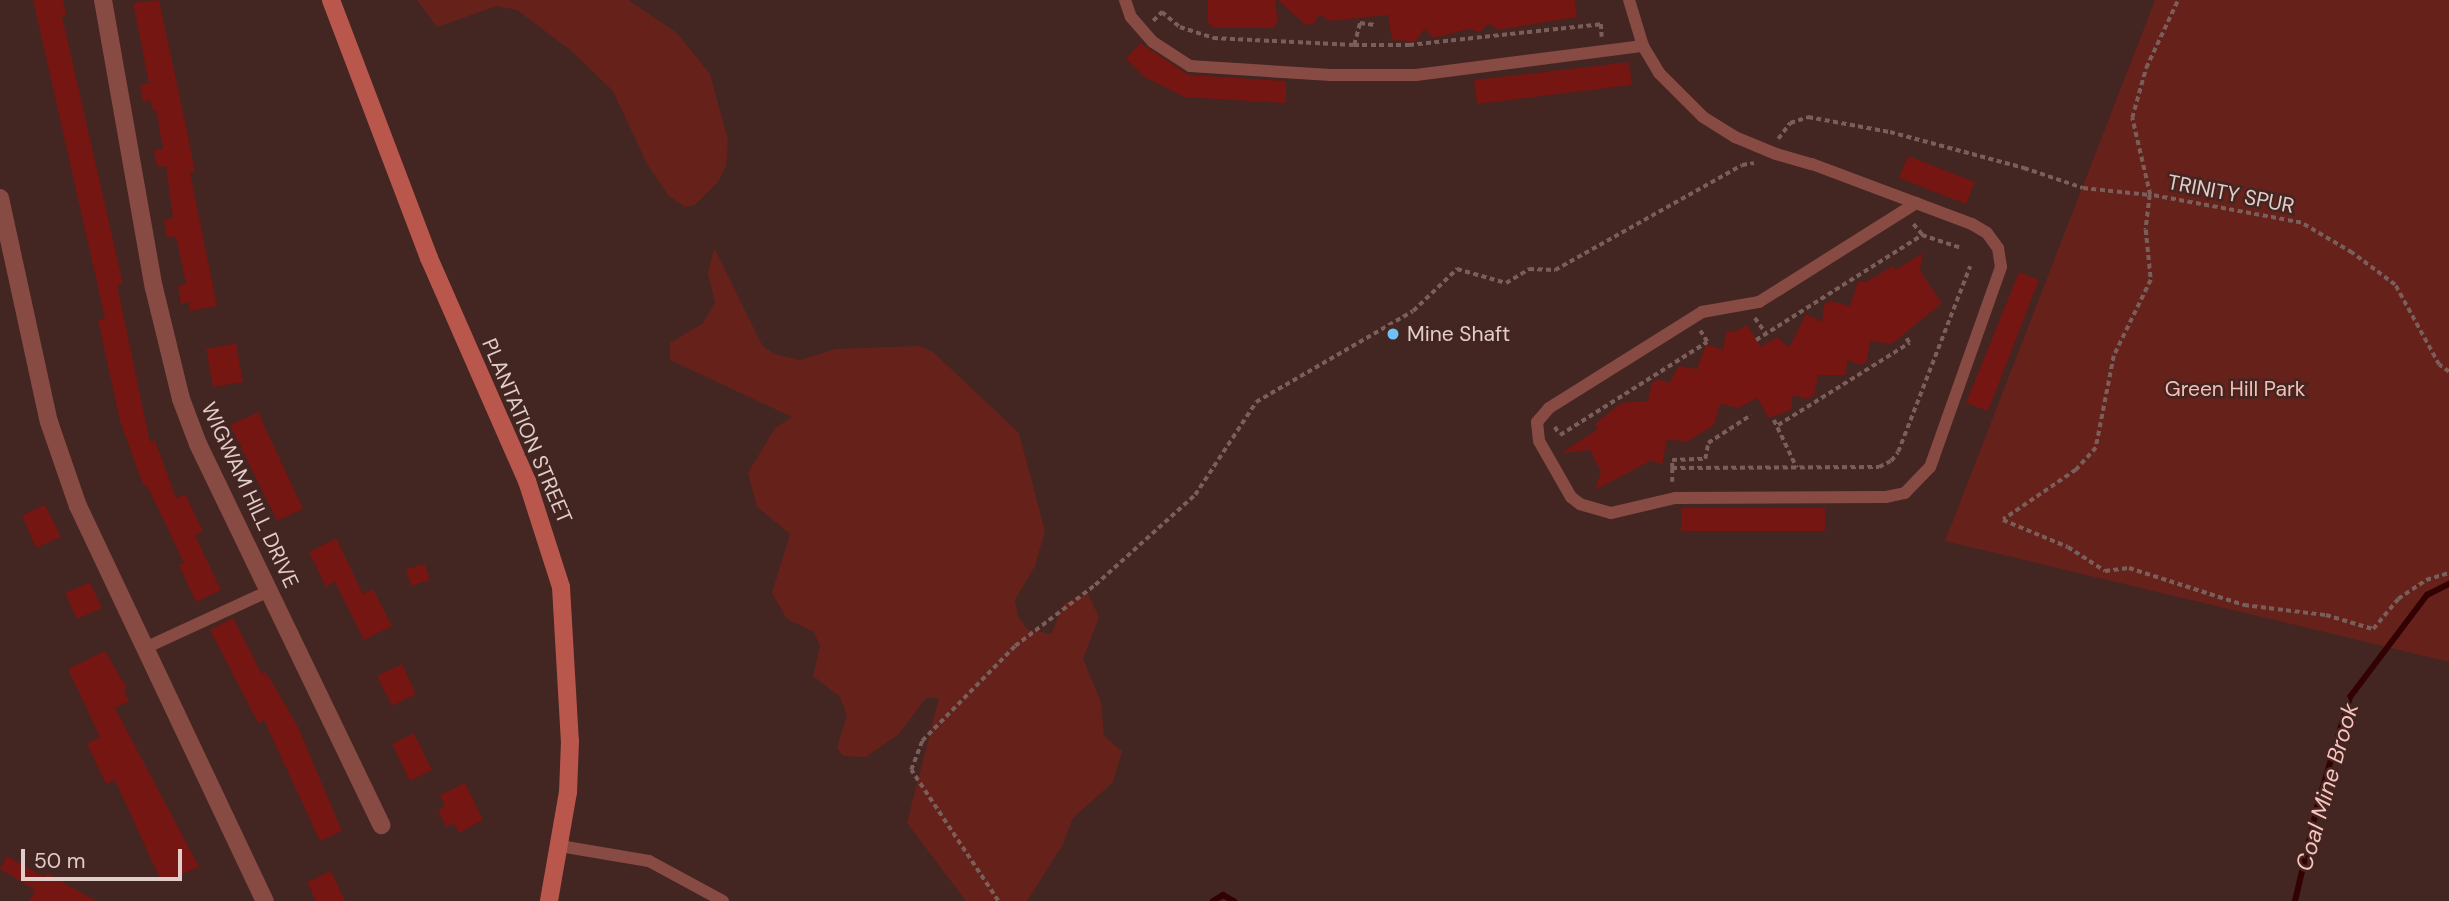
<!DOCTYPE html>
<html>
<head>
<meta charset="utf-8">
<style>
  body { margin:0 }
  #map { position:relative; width:2449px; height:901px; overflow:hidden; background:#432521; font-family:"DM Sans",sans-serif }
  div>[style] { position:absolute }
  .green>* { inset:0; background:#67211b }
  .stream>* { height:6px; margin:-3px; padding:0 3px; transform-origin:3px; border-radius:3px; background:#320202 }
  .building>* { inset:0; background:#751613 }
  .path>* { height:3.5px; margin-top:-1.75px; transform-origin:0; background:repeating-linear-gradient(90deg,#795e5a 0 5px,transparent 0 8.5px) }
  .service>* { height:12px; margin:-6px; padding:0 6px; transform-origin:6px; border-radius:6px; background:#884b43 }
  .minor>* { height:18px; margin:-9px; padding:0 9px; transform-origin:9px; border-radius:9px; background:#884b43 }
  .secondary>* { height:18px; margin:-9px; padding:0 9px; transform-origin:9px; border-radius:9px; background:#b9574d }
  .dots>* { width:19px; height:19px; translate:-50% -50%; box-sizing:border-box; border:4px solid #432521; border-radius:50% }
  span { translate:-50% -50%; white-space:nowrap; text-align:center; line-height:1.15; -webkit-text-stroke:5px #432521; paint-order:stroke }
  .street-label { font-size:21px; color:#e1cdc9 }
  .poi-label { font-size:21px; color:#e1cdc9 }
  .left { translate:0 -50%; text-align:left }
  .park-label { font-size:21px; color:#f5bfb7 }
  .water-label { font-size:23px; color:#fac4bc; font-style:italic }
  .scale { position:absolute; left:21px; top:849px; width:161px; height:32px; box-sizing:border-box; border:4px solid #e1cdc9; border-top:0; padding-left:9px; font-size:21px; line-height:24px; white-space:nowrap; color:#e1cdc9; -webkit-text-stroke:5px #432521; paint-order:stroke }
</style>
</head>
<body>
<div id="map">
  <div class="green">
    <div style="clip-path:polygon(417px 0,628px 0,677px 33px,710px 74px,728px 140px,726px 166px,718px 182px,695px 205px,685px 207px,669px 196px,647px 164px,613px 91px,574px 53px,517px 10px,497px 6px,437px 27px)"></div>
    <div style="clip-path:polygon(2155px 0,2449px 0,2449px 662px,1945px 541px)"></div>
    <div style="clip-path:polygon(714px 248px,762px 345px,774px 354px,800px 360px,836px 349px,919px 346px,933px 352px,1019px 433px,1045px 531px,1035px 566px,1015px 600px,1018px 616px,1027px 629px,1051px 634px,1065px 603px,1088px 594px,1099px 617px,1083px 659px,1101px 702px,1104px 736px,1122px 751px,1113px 782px,1073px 818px,1063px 844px,1027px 901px,966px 901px,907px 823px,939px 698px,926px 698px,899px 734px,866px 757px,843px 756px,837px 748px,847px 715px,840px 697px,813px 676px,820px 646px,814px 632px,787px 619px,772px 593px,790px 534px,757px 507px,748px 473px,775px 428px,792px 417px,670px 360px,670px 343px,703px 323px,715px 303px,708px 273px)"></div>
  </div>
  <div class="stream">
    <div style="left:1213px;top:901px;width:12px;rotate:-31deg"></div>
    <div style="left:1223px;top:895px;width:13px;rotate:29deg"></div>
    <div style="left:2295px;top:901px;width:101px;rotate:-76.8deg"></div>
    <div style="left:2318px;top:803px;width:111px;rotate:-73.2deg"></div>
    <div style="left:2350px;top:697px;width:128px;rotate:-53deg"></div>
    <div style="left:2427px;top:595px;width:25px;rotate:-27deg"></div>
  </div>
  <div class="building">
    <div style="clip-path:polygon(33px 0,63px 0,66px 15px,62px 16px,123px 284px,117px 285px,150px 442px,155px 440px,176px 498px,185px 494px,203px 531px,195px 535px,221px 590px,196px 602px,179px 565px,184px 563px,147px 485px,144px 487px,120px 421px,98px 320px,105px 318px)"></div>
    <div style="clip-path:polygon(159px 0,187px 131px,195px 172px,190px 173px,217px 306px,190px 311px,189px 302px,181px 304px,178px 286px,186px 284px,176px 236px,167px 238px,164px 220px,173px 218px,166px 166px,157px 167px,154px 150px,163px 149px,156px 109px,152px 110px,150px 100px,143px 102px,140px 85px,149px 83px,133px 3px)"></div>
    <div style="clip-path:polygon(1208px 0,1275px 0,1278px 21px,1274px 28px,1213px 28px,1208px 22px)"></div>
    <div style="clip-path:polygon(1278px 0,1575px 0,1577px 17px,1498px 30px,1488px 23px,1480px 32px,1469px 29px,1434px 38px,1424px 29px,1416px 41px,1408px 41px,1392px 40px,1388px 15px,1329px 21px,1320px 14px,1314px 23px,1306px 25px)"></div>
    <div style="clip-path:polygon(1140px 43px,1189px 75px,1286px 81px,1286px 103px,1185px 97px,1146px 78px,1126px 59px)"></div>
    <div style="clip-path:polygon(1629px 62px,1632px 85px,1477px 104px,1474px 80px)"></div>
    <div style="clip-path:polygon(1908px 156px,1975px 182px,1966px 204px,1899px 178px)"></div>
    <div style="clip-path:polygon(1923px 253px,1920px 271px,1942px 303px,1892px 344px,1870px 341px,1867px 361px,1861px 365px,1847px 360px,1846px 375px,1818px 375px,1814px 396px,1807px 399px,1793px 395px,1791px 410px,1769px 418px,1757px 398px,1739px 408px,1720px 404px,1714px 425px,1688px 441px,1667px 440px,1662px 465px,1652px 460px,1595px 490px,1601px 472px,1590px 450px,1561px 453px,1598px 429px,1595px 424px,1621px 403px,1648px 401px,1652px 383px,1658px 379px,1669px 383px,1679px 366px,1697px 369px,1706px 344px,1723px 350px,1727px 330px,1735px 332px,1747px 325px,1761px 347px,1777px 337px,1789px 348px,1806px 314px,1822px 322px,1824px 305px,1830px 301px,1850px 306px,1858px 281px,1866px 282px,1893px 266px,1895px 270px)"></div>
    <div style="clip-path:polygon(2019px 272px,2039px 280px,1988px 411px,1966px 403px)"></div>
    <div style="clip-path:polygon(236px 343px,243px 382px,213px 387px,206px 349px)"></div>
    <div style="clip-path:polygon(258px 412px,303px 509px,277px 521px,230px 425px)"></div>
    <div style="clip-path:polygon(45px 505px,61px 537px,36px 548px,22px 515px)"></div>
    <div style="clip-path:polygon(1681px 508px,1825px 508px,1825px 531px,1681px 531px)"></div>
    <div style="clip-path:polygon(336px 538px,363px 594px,373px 589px,392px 626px,364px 640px,335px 582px,326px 587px,309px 552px)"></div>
    <div style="clip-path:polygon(425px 564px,430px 580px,411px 586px,406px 569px)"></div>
    <div style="clip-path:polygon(90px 582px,102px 608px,77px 619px,65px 593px)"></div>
    <div style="clip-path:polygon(233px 618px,262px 674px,266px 672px,298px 727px,342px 831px,320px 841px,264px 720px,258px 723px,232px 672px,210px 630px)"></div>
    <div style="clip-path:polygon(105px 651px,127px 688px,124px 690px,129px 701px,115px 708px,199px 867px,162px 883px,115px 780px,106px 784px,87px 744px,100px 737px,68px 669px)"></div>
    <div style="clip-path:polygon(402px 664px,416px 694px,392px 706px,377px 676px)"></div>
    <div style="clip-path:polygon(414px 733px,432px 770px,410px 781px,392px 744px)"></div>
    <div style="clip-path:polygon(465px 783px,483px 820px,459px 833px,454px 823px,446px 827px,438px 810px,445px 806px,440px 795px)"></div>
    <div style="clip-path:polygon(7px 856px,44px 877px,47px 873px,96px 901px,29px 901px,35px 890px,0 869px)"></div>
    <div style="clip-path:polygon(331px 871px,345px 901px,316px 901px,307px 882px)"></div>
  </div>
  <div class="path">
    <div style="left:1153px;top:21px;width:13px;rotate:-45deg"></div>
    <div style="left:1162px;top:12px;width:23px;rotate:40deg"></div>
    <div style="left:1180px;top:27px;width:35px;rotate:18deg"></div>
    <div style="left:1213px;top:38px;width:141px;rotate:2.8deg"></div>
    <div style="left:1354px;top:45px;width:55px"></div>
    <div style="left:1409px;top:45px;width:193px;rotate:-6.2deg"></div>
    <div style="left:1601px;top:24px;width:13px;rotate:86deg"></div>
    <div style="left:1354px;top:45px;width:23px;rotate:-75deg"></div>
    <div style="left:1360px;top:23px;width:15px;rotate:8deg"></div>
    <div style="left:1778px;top:139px;width:20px;rotate:-53deg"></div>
    <div style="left:1790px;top:123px;width:19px;rotate:-18deg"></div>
    <div style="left:1808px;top:117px;width:83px;rotate:10.4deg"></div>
    <div style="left:1890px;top:132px;width:139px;rotate:15deg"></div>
    <div style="left:2024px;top:168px;width:62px;rotate:18.7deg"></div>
    <div style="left:2083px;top:188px;width:67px;rotate:6deg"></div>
    <div style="left:2150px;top:195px;width:79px;rotate:-103.2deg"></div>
    <div style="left:2132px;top:118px;width:52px;rotate:-74.4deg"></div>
    <div style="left:2146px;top:68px;width:75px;rotate:-64.8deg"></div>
    <div style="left:1922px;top:235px;width:41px;rotate:18.4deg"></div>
    <div style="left:1755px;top:318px;width:19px;rotate:55deg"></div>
    <div style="left:1756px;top:340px;width:196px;rotate:-32.3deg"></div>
    <div style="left:1922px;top:235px;width:16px;rotate:-130deg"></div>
    <div style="left:2449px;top:372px;width:12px;rotate:-145deg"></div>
    <div style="left:2439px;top:365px;width:91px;rotate:-118.8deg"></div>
    <div style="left:2395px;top:285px;width:54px;rotate:-143.3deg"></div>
    <div style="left:2352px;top:253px;width:59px;rotate:-149.5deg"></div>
    <div style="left:2301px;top:223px;width:154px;rotate:-169.5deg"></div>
    <div style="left:2150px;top:195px;width:35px;rotate:97deg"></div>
    <div style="left:2146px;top:230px;width:50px;rotate:84.3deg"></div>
    <div style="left:2151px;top:280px;width:85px;rotate:116deg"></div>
    <div style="left:2114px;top:356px;width:94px;rotate:101.1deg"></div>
    <div style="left:2096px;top:448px;width:30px;rotate:132deg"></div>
    <div style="left:2076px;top:470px;width:88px;rotate:145.6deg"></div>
    <div style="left:2003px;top:520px;width:70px;rotate:22.6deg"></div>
    <div style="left:2068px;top:547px;width:44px;rotate:33deg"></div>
    <div style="left:2105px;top:571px;width:24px;rotate:-7deg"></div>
    <div style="left:2129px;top:568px;width:121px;rotate:17.8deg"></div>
    <div style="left:2244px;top:605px;width:83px;rotate:7deg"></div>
    <div style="left:2326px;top:615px;width:49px;rotate:16.6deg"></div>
    <div style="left:2373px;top:629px;width:39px;rotate:-50deg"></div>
    <div style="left:2398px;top:599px;width:34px;rotate:-34deg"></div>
    <div style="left:2426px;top:580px;width:24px;rotate:-17deg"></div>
    <div style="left:1774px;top:420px;width:53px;rotate:64.4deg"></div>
    <div style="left:1778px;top:425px;width:155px;rotate:-32deg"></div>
    <div style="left:1909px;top:343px;width:8px;rotate:-120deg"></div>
    <div style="left:1555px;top:427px;width:9px;rotate:58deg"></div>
    <div style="left:1560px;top:435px;width:174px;rotate:-32.3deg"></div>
    <div style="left:1707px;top:342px;width:13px;rotate:-122deg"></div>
    <div style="left:1672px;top:468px;width:8px;rotate:-90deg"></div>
    <div style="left:1672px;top:460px;width:33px;rotate:-2deg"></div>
    <div style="left:1705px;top:459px;width:16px;rotate:-79deg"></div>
    <div style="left:1708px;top:443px;width:51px;rotate:-33.1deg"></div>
    <div style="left:1672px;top:482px;width:14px;rotate:-90deg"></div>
    <div style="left:1672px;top:468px;width:207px;rotate:-0.3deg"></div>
    <div style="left:1879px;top:467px;width:13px;rotate:-27deg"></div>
    <div style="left:1891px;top:461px;width:11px;rotate:-52deg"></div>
    <div style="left:1898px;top:452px;width:199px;rotate:-68.8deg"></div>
    <div style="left:998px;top:901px;width:157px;rotate:-123.6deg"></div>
    <div style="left:911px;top:770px;width:31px;rotate:-69deg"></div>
    <div style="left:922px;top:741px;width:133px;rotate:-45.6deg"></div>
    <div style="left:1015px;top:646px;width:101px;rotate:-37.3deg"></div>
    <div style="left:1095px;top:585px;width:135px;rotate:-42deg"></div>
    <div style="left:1195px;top:495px;width:111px;rotate:-56.7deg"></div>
    <div style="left:1256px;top:402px;width:181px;rotate:-30.1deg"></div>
    <div style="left:1413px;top:311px;width:61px;rotate:-43.7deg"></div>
    <div style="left:1457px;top:269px;width:51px;rotate:15.9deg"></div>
    <div style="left:1506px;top:283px;width:27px;rotate:-31deg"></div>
    <div style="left:1529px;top:269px;width:26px;rotate:2deg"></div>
    <div style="left:1555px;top:270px;width:214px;rotate:-29.3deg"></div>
    <div style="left:1742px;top:165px;width:12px;rotate:-9deg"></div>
  </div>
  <div class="service">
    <div style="left:1125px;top:0;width:18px;rotate:71deg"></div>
    <div style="left:1131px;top:17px;width:33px;rotate:49deg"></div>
    <div style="left:1153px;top:42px;width:44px;rotate:33deg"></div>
    <div style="left:1190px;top:66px;width:141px;rotate:3.7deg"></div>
    <div style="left:1331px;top:75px;width:85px"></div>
    <div style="left:1416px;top:75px;width:229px;rotate:-7.3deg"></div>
    <div style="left:1643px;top:46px;width:48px;rotate:-106.9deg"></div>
    <div style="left:1643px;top:46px;width:31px;rotate:59deg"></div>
    <div style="left:1659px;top:73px;width:62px;rotate:45deg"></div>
    <div style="left:1703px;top:117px;width:38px;rotate:32deg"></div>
    <div style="left:1735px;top:137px;width:44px;rotate:22.5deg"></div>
    <div style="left:1776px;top:154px;width:37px;rotate:16deg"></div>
    <div style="left:1812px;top:164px;width:171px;rotate:20.6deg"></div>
    <div style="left:1972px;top:224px;width:17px;rotate:31deg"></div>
    <div style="left:1987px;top:233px;width:19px;rotate:54deg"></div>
    <div style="left:1998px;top:248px;width:19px;rotate:81deg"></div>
    <div style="left:2001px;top:267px;width:212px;rotate:109.5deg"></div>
    <div style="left:1930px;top:467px;width:36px;rotate:134deg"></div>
    <div style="left:1905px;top:493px;width:19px;rotate:168deg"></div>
    <div style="left:1886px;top:497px;width:211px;rotate:179.7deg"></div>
    <div style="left:1675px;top:498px;width:66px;rotate:166.8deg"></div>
    <div style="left:1611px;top:513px;width:32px;rotate:-164deg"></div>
    <div style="left:1580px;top:504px;width:11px;rotate:-142deg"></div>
    <div style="left:1571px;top:497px;width:64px;rotate:-119.7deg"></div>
    <div style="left:1539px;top:441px;width:19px;rotate:-96deg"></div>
    <div style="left:1537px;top:422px;width:18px;rotate:-49deg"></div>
    <div style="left:1549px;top:408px;width:181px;rotate:-32.1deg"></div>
    <div style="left:1702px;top:312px;width:58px;rotate:-10deg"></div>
    <div style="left:1759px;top:302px;width:186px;rotate:-32.2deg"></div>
    <div style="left:145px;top:648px;width:136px;rotate:-24.7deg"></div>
    <div style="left:560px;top:846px;width:90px;rotate:9.6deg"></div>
    <div style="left:649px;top:861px;width:84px;rotate:28.4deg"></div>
  </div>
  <div class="minor">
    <div style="left:103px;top:0;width:292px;rotate:80deg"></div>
    <div style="left:154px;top:288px;width:114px;rotate:76.3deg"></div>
    <div style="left:181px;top:399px;width:48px;rotate:69.3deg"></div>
    <div style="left:198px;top:444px;width:423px;rotate:64.3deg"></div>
    <div style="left:0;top:198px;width:229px;rotate:77.7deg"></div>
    <div style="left:49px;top:422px;width:89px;rotate:71deg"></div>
    <div style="left:78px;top:506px;width:437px;rotate:64.7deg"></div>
  </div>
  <div class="secondary">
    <div style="left:331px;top:0;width:276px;rotate:69.2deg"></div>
    <div style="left:429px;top:258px;width:244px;rotate:66.3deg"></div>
    <div style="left:527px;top:481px;width:111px;rotate:72.2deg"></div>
    <div style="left:561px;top:587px;width:154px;rotate:86.7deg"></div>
    <div style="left:570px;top:741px;width:51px;rotate:92.2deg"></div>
    <div style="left:568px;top:792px;width:111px;rotate:99.9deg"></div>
  </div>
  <div class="dots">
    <div style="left:1393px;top:334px;background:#70c1f4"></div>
  </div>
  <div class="street-label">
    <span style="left:2231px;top:194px;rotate:11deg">TRINITY SPUR</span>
    <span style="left:527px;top:431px;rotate:67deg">PLANTATION STREET</span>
    <span style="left:250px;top:495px;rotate:65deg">WIGWAM HILL DRIVE</span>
  </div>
  <div class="poi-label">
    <span class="left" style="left:1407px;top:334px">Mine Shaft</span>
  </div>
  <div class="park-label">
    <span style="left:2235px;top:389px">Green Hill Park</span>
  </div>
  <div class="water-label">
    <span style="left:2327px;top:787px;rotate:-74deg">Coal Mine Brook</span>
  </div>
  <div class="scale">50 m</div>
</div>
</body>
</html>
